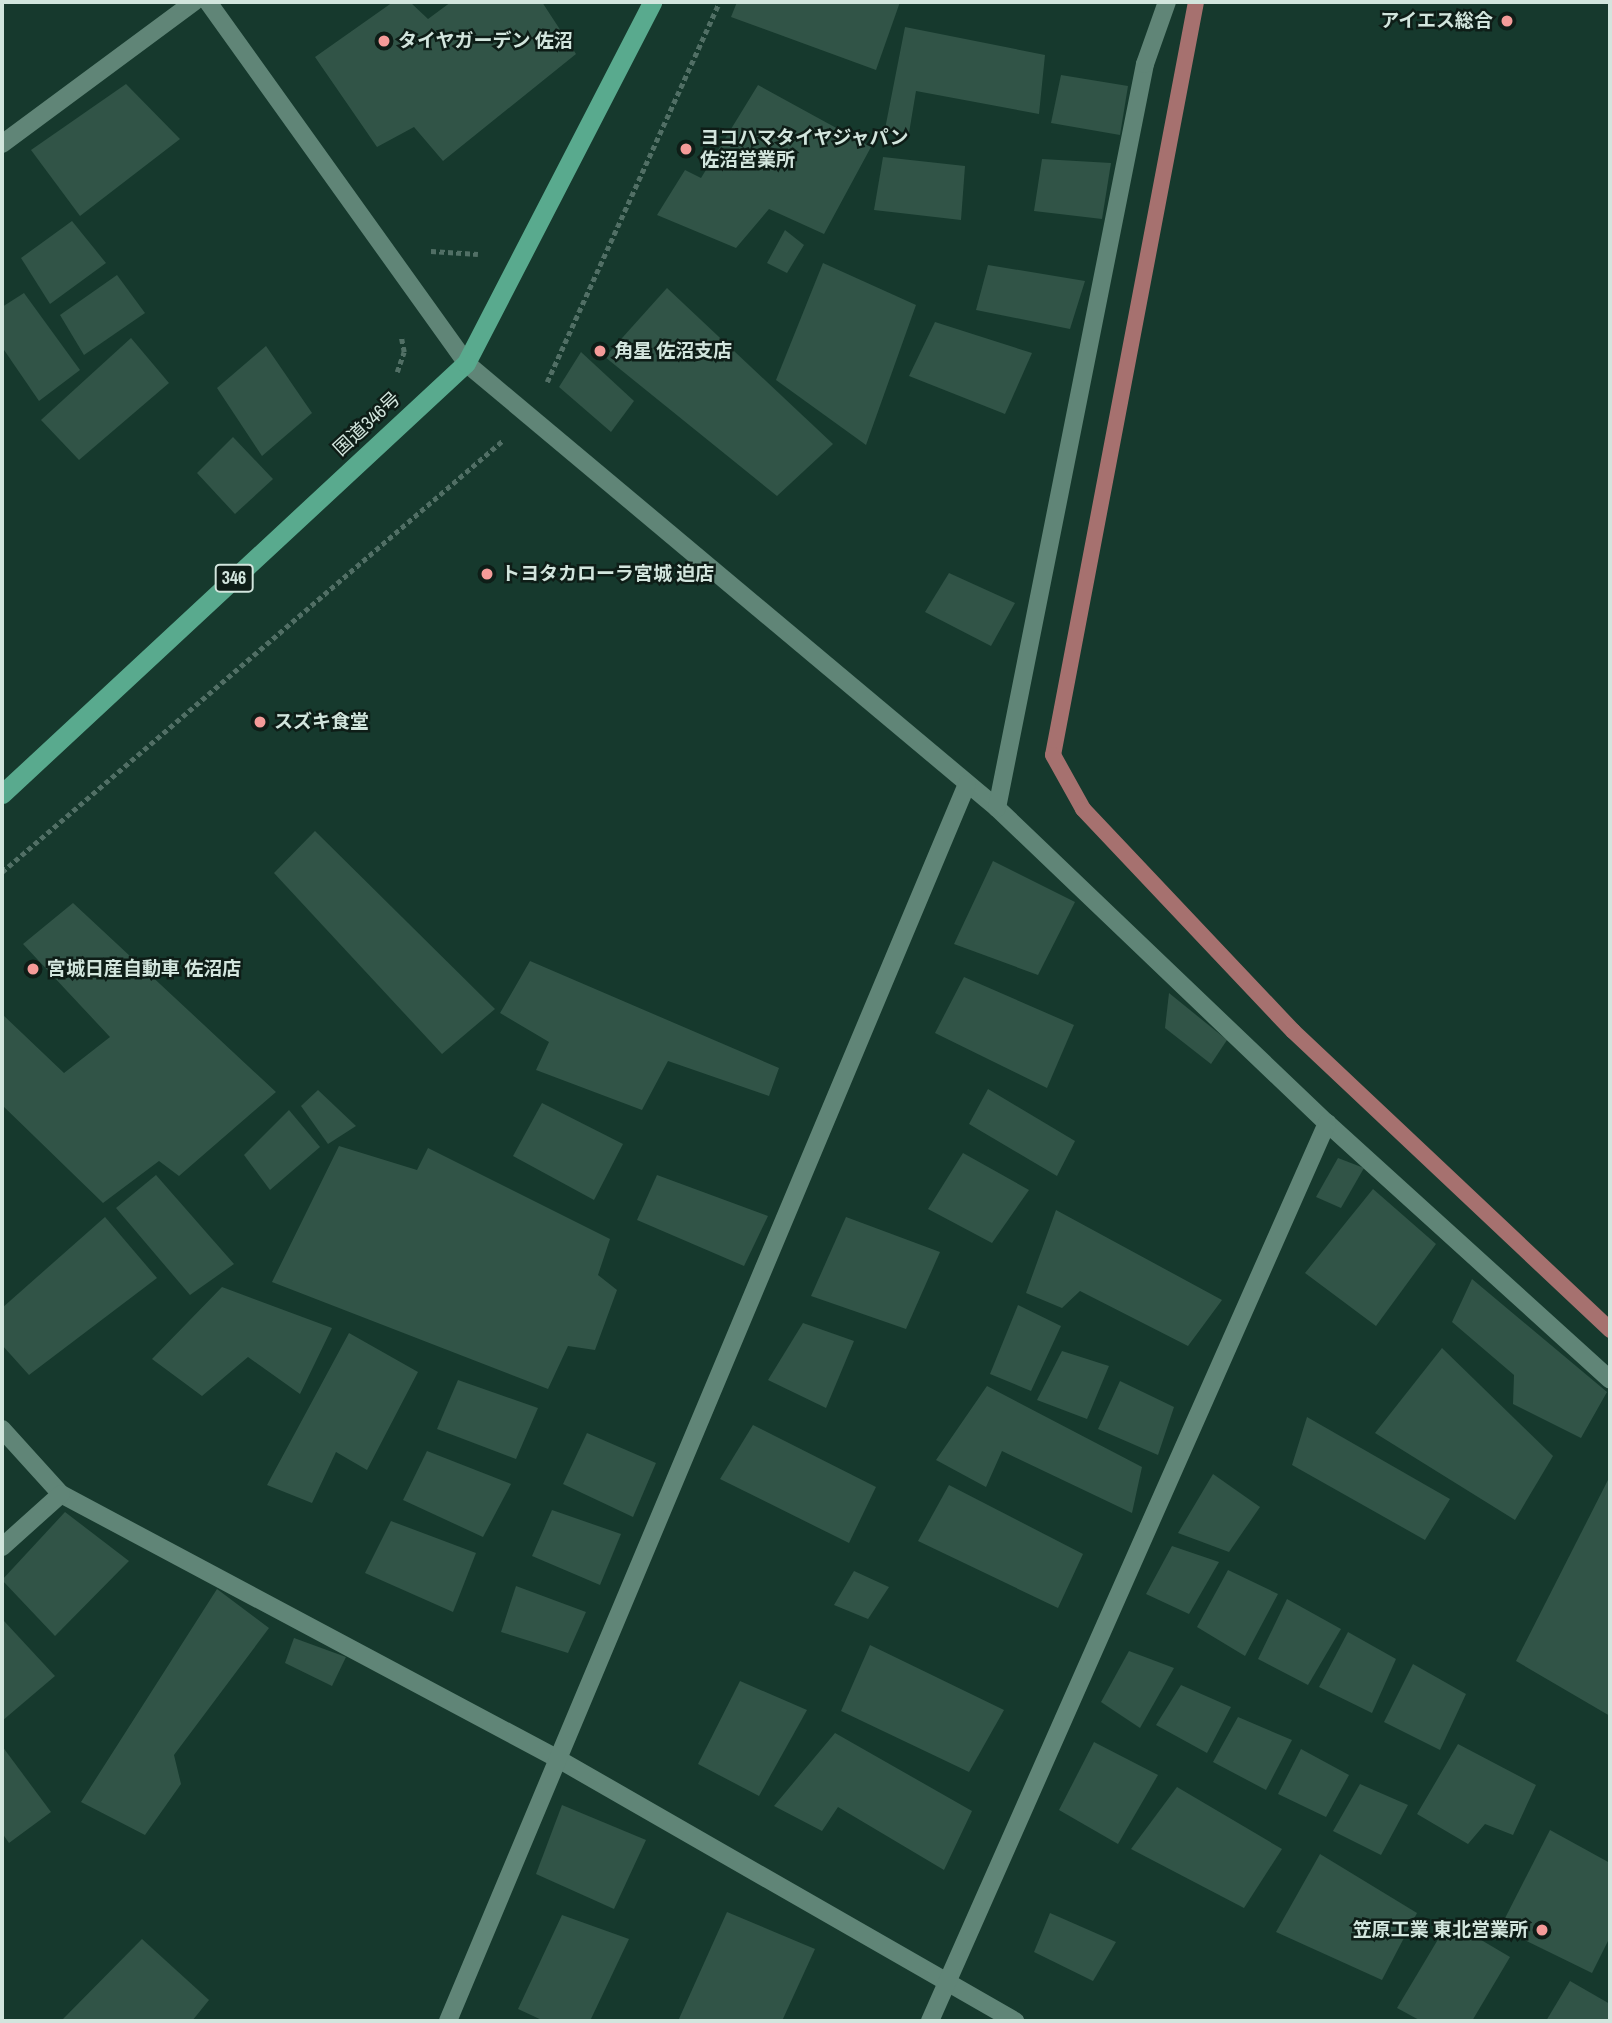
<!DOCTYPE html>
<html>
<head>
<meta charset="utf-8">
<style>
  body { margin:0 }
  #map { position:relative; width:1612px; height:2023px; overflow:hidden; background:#16392d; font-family:"Archivo Narrow","Noto Sans JP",sans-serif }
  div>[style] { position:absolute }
  .stream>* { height:16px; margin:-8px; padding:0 8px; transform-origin:8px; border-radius:8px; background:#a6716f }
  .building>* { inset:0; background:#315447 }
  .path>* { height:4.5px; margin-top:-2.25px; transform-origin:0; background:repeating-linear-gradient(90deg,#516f65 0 5px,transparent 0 8.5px) }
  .minor>* { height:18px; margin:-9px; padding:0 9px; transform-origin:9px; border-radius:9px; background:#608577 }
  .tertiary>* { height:18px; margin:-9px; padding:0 9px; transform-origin:9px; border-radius:9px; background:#608577 }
  .trunk>* { height:19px; margin:-9.5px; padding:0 9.5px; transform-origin:9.5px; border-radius:9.5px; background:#59aa8e }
  .dots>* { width:19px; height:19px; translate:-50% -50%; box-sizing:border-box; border:4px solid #0e1d17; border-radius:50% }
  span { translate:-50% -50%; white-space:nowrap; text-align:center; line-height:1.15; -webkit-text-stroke:5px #0e1d17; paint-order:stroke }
  .shield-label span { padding:2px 5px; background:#0e1d17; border:2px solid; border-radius:5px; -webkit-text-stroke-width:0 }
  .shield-label { font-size:18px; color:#d2e5dd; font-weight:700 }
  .poi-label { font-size:19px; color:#d2e5dd; font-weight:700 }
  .right { translate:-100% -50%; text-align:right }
  .left { translate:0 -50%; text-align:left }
  .street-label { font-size:19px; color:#d2e5dd }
  .frame { position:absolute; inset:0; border:4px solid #d2e5dd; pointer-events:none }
</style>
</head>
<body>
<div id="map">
  <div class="stream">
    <div style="left:1196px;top:2px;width:766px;rotate:100.75deg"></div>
    <div style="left:1053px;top:755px;width:62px;rotate:60.9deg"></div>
    <div style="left:1083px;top:809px;width:306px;rotate:46.6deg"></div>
    <div style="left:1293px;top:1031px;width:436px;rotate:43.3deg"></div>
  </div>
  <div class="building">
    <div style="clip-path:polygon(393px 2px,410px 2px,428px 19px,451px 2px,542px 2px,576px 54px,443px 161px,414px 127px,377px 147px,315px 57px)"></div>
    <div style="clip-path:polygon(737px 2px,900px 2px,876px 70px,731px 17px)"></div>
    <div style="clip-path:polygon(905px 27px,1045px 55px,1039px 114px,916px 91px,909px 133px,885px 129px)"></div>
    <div style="clip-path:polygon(1061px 75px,1128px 86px,1120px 135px,1051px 123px)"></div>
    <div style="clip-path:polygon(126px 84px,180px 139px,80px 216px,31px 150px)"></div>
    <div style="clip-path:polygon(758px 85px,871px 147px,824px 234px,769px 209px,736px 248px,657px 215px,685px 170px,701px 178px)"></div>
    <div style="clip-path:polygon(883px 157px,965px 166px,961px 220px,874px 210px)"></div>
    <div style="clip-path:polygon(1042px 159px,1111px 163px,1102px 219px,1034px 211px)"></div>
    <div style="clip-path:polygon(72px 221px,106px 263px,50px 304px,21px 258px)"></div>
    <div style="clip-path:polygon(785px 230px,804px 245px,787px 273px,767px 263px)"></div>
    <div style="clip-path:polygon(823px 263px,916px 305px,866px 445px,776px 380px)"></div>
    <div style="clip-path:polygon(988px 265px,1085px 281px,1070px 329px,976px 310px)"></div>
    <div style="clip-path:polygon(117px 275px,145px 313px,84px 355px,60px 315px)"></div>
    <div style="clip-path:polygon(667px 288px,833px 444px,777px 496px,605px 357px)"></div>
    <div style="clip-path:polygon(24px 293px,80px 370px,39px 401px,2px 347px,2px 307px)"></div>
    <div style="clip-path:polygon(935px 322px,1032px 353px,1005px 414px,909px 376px)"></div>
    <div style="clip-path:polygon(131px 338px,169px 383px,79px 460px,41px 420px)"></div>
    <div style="clip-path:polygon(266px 346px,312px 413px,262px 456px,217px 388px)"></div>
    <div style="clip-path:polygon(581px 352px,634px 401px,611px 432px,559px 387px)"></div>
    <div style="clip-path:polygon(233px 437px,273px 479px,235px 514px,197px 473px)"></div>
    <div style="clip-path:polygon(949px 573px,1015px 603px,991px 646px,925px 612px)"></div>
    <div style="clip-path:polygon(315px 831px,495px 1009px,442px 1054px,274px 873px)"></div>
    <div style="clip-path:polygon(993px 861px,1075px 902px,1038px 975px,954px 944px)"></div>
    <div style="clip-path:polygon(73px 903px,276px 1092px,179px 1176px,159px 1161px,103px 1203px,2px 1105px,2px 1014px,64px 1073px,110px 1037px,23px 944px)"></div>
    <div style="clip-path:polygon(530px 961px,779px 1068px,769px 1096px,668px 1061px,642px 1110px,536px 1070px,549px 1042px,500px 1013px)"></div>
    <div style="clip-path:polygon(964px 977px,1074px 1025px,1047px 1088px,935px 1033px)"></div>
    <div style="clip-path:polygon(1169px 993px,1227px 1040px,1211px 1064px,1165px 1028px)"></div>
    <div style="clip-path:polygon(988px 1089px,1075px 1141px,1057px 1176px,969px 1124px)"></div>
    <div style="clip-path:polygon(318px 1090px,356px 1126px,328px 1144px,301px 1106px)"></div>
    <div style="clip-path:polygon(542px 1103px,623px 1144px,594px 1200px,513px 1156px)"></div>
    <div style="clip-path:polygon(289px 1110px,320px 1147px,270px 1190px,244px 1155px)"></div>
    <div style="clip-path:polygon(339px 1146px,417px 1170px,428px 1148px,610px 1239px,598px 1275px,617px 1290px,595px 1350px,568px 1346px,548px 1389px,272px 1282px)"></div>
    <div style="clip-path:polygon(963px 1153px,1029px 1190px,992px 1243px,928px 1209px)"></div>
    <div style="clip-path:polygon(1338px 1158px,1364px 1168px,1341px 1208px,1316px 1197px)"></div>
    <div style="clip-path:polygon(156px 1175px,234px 1264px,190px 1295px,116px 1208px)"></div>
    <div style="clip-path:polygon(657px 1175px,768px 1216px,744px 1266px,637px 1220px)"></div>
    <div style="clip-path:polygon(1373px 1189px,1436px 1244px,1376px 1326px,1305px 1273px)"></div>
    <div style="clip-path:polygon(1056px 1210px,1222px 1300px,1188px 1346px,1080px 1291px,1062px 1308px,1026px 1293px)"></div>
    <div style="clip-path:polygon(105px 1217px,157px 1278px,29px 1375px,2px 1345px,2px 1308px)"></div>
    <div style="clip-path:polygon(846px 1217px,940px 1252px,906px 1329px,811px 1296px)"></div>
    <div style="clip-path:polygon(1472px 1279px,1607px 1392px,1581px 1438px,1513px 1404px,1514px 1375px,1452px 1322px)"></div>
    <div style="clip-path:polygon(222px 1287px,332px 1328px,300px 1394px,248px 1357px,202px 1396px,152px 1359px)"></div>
    <div style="clip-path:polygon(1018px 1305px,1061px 1326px,1031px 1391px,990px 1374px)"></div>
    <div style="clip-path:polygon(803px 1323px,854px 1341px,826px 1408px,768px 1380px)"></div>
    <div style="clip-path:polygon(349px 1333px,418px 1372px,367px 1470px,336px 1452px,312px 1503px,267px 1485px)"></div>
    <div style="clip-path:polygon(1442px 1348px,1553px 1456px,1515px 1520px,1375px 1433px)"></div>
    <div style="clip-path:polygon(1062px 1351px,1109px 1366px,1087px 1419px,1037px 1400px)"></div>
    <div style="clip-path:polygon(458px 1380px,538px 1408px,516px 1459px,437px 1429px)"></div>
    <div style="clip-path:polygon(1120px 1381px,1174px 1407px,1158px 1455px,1098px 1429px)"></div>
    <div style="clip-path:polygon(987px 1386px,1142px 1467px,1132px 1513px,1002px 1451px,986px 1487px,936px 1460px)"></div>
    <div style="clip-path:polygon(1307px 1417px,1450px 1499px,1425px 1540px,1292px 1465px)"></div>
    <div style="clip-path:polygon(753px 1425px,876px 1487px,849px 1543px,720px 1479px)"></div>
    <div style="clip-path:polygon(587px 1433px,656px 1463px,633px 1517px,563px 1484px)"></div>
    <div style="clip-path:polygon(427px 1451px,511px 1484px,483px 1537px,403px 1500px)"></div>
    <div style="clip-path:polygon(1213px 1474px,1260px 1507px,1229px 1552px,1178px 1533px)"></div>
    <div style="clip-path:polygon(1610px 1476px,1610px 1716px,1516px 1661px)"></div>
    <div style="clip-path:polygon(949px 1485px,1083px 1554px,1058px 1608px,918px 1541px)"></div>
    <div style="clip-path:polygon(552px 1510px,621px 1534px,600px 1585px,532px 1556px)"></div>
    <div style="clip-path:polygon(65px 1512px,129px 1561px,55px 1636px,2px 1580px)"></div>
    <div style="clip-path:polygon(391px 1521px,476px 1553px,453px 1612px,365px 1573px)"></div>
    <div style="clip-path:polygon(1172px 1546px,1219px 1562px,1189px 1614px,1146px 1594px)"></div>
    <div style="clip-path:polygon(1228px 1570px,1278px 1594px,1245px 1656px,1197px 1627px)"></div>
    <div style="clip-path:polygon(854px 1571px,889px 1587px,868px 1619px,834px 1605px)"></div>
    <div style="clip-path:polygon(516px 1586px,586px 1612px,568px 1653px,501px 1632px)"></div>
    <div style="clip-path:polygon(217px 1589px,269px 1628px,174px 1755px,181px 1784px,145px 1835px,81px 1802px)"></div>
    <div style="clip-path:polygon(1287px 1599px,1341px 1629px,1308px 1685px,1258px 1659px)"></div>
    <div style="clip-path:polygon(4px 1621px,55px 1676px,2px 1721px,2px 1623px)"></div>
    <div style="clip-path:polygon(1348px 1632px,1396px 1659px,1372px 1713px,1319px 1687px)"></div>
    <div style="clip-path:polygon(294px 1638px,346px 1657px,332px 1686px,285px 1663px)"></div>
    <div style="clip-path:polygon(870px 1645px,1004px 1710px,969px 1772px,841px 1711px)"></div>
    <div style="clip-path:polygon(1129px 1651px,1174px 1668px,1140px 1728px,1101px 1702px)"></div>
    <div style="clip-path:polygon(1413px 1664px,1466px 1694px,1440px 1750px,1384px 1722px)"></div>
    <div style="clip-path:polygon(740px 1681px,807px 1710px,759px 1796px,698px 1764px)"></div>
    <div style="clip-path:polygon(1181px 1685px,1231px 1707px,1207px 1753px,1156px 1725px)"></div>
    <div style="clip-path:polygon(1238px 1717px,1292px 1740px,1266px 1790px,1213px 1762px)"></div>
    <div style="clip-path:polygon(835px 1733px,972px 1811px,944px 1870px,838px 1807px,822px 1831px,774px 1806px)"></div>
    <div style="clip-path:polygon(1094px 1742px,1158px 1775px,1118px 1844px,1059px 1810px)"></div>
    <div style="clip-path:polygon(1458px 1744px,1536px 1785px,1513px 1835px,1485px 1824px,1468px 1844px,1417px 1814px)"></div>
    <div style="clip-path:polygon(2px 1746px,51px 1812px,9px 1843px,2px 1833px)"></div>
    <div style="clip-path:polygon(1301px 1749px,1349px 1775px,1326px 1817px,1278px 1794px)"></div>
    <div style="clip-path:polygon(1360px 1784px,1408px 1805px,1381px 1855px,1333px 1831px)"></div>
    <div style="clip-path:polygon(1177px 1787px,1282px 1849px,1244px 1908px,1131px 1849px)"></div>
    <div style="clip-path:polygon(562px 1805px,646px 1840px,614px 1909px,536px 1874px)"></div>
    <div style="clip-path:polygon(1550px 1830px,1610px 1863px,1610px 1937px,1592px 1973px,1500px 1928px)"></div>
    <div style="clip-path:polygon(1320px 1854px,1417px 1913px,1382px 1980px,1276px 1932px)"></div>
    <div style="clip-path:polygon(727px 1912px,815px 1949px,782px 2021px,678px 2021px)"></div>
    <div style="clip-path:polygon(1050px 1913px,1116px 1942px,1093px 1981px,1034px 1952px)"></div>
    <div style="clip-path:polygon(562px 1915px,629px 1939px,590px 2021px,544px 2021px,518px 2009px)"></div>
    <div style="clip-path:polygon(1449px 1921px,1510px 1957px,1472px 2021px,1421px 2021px,1397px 2008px)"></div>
    <div style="clip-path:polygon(142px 1939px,209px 2000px,192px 2021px,61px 2021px)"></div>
    <div style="clip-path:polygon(1570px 1981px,1610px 2004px,1610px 2021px,1546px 2021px)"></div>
  </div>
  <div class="path">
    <div style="left:431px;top:251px;width:47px;rotate:3.7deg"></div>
    <div style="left:397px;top:372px;width:21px;rotate:-71deg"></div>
    <div style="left:404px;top:352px;width:15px;rotate:-101deg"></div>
    <div style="left:547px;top:382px;width:417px;rotate:-65.6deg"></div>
    <div style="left:2px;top:872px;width:660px;rotate:-40.76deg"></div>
  </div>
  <div class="minor">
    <div style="left:2px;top:144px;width:239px;rotate:-36.5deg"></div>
    <div style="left:466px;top:363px;width:693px;rotate:39.96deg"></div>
    <div style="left:997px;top:808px;width:456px;rotate:43.7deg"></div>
    <div style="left:1327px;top:1123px;width:382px;rotate:42.2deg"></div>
    <div style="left:997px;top:808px;width:759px;rotate:-78.75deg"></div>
    <div style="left:1145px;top:64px;width:66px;rotate:-70.5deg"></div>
    <div style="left:2px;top:1429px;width:88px;rotate:47.8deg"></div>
    <div style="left:61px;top:1494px;width:565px;rotate:28.06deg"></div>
    <div style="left:560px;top:1760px;width:525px;rotate:29.84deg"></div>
    <div style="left:2px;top:1547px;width:79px;rotate:-41.9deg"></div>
    <div style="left:448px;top:2021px;width:1341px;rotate:-67.24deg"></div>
    <div style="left:930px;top:2021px;width:982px;rotate:-66.15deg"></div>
  </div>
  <div class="tertiary">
    <div style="left:208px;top:2px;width:444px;rotate:54.4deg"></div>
  </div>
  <div class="trunk">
    <div style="left:2px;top:794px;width:633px;rotate:-42.89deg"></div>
    <div style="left:466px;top:363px;width:406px;rotate:-62.7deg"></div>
  </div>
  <div class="dots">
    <div style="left:1507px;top:21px;background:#f59b99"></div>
    <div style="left:384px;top:41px;background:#f59b99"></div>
    <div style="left:686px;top:149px;background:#f59b99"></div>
    <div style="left:600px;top:351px;background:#f59b99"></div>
    <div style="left:487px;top:574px;background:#f59b99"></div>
    <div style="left:260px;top:722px;background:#f59b99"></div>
    <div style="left:33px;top:969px;background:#f59b99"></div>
    <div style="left:1542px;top:1930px;background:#f59b99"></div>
  </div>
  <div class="shield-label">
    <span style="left:234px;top:578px">346</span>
  </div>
  <div class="poi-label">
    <span class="right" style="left:1493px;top:21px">アイエス総合</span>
    <span class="left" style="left:398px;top:41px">タイヤガーデン 佐沼</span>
    <span class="left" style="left:700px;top:149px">ヨコハマタイヤジャパン<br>佐沼営業所</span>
    <span class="left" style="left:614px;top:351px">角星 佐沼支店</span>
    <span class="left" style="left:501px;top:574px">トヨタカローラ宮城 迫店</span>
    <span class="left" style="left:274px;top:722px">スズキ食堂</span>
    <span class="left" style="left:47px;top:969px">宮城日産自動車 佐沼店</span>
    <span class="right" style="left:1528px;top:1930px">笠原工業 東北営業所</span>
  </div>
  <div class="street-label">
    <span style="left:367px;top:424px;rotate:-43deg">国道346号</span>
  </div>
  <div class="frame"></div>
</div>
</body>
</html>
